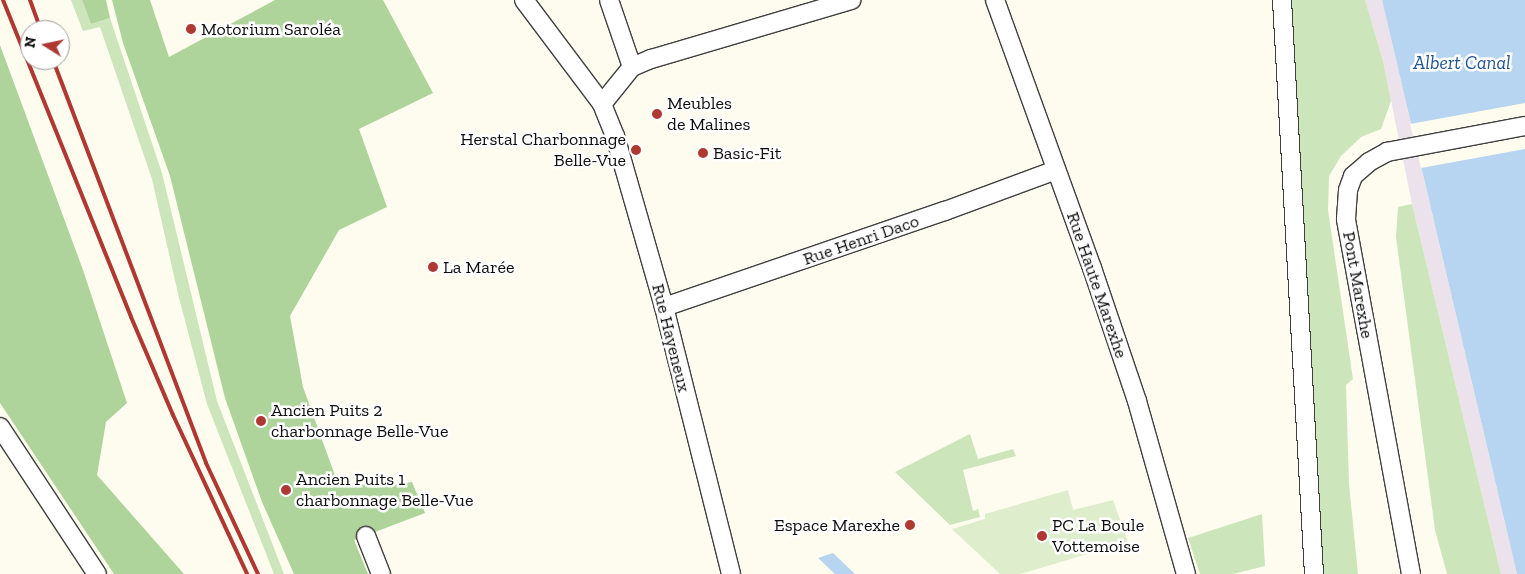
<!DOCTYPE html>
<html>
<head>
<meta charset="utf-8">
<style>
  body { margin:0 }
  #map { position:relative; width:1525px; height:574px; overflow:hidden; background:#fdfcee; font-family:"Zilla Slab",serif }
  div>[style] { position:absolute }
  .industrial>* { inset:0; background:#ebe2eb }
  .green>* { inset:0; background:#cce5bb }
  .forest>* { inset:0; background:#afd49b }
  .pitch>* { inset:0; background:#deedcc }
  .water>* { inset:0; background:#b7d5f0 }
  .pier>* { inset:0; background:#fdfcee }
  .roads { filter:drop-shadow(1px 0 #404040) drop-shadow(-1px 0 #404040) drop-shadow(0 1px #404040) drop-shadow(0 -1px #404040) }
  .minor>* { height:18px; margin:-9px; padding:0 9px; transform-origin:9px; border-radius:9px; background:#fff }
  .rail>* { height:4px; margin:-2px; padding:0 2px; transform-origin:2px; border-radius:2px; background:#b03832 }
  .dots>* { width:14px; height:14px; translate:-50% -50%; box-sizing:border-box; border:2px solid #fff; border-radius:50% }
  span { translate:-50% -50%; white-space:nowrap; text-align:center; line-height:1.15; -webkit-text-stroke:5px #fff; paint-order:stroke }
  .poi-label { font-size:18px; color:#0d0d0d }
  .left { translate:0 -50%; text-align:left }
  .right { translate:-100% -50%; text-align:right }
  .street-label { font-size:18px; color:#0d0d0d }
  .water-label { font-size:19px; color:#225693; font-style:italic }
  .north { position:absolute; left:20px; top:20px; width:50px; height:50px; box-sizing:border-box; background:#fff; border:1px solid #9e9e9e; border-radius:50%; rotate:280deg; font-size:14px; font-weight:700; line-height:20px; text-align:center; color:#0d0d0d }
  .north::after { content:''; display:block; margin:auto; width:18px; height:22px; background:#b03832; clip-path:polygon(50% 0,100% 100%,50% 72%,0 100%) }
</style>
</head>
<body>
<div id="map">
  <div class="industrial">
    <div style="clip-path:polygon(1365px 0,1382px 0,1517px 574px,1501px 574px,1412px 204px,1383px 61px)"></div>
  </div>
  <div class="green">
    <div style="clip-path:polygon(71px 0,82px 0,91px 24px,110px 18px,162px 173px,217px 401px,284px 574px,274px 574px,207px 404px,179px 298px,152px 179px,100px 27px,83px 31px)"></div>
    <div style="clip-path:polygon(1276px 0,1365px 0,1383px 61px,1391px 101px,1381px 129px,1361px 137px,1341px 156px,1329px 176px,1328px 210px,1353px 379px,1346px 385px,1349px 484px,1358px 574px,1306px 574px)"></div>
    <div style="clip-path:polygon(1412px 204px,1501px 574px,1447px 574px,1435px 530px,1396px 237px,1398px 207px)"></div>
    <div style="clip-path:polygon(970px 434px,978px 459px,1013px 449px,1016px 456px,963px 470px,973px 511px,978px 509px,980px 517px,950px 525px,895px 472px)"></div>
    <div style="clip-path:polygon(1262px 514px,1265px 566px,1233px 574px,1200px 574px,1188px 538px)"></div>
  </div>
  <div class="forest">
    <div style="clip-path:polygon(82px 0,106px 0,110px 18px,91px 24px)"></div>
    <div style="clip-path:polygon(112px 0,150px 0,169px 57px,275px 0,383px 0,433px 93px,359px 129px,387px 207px,339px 230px,290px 316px,303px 387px,337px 481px,383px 487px,412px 482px,425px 513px,354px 540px,368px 574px,294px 574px,262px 502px,225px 398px,170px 176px,123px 43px)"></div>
    <div style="clip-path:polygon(0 45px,83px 270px,127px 403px,106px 422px,97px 475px,184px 574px,114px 574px,0 403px)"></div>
  </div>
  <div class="pitch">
    <div style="clip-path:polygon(1068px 490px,1073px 510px,1113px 500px,1128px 542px,1020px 574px,1000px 574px,952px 529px,985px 519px,985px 514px)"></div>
  </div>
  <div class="water">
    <div style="clip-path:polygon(1382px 0,1525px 0,1525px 574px,1517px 574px)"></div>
    <div style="clip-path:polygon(833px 553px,855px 574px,835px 574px,818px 558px)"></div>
  </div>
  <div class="pier">
    <div style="clip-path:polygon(1525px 103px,1525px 149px,1421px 168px,1410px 124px)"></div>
  </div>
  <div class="roads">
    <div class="minor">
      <div style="left:524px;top:0;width:130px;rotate:53.1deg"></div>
      <div style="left:602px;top:104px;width:35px;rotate:68deg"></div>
      <div style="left:615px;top:136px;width:178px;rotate:74deg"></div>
      <div style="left:664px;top:307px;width:275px;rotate:75.9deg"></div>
      <div style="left:609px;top:0;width:71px;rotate:71.1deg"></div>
      <div style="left:995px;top:0;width:285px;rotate:70.1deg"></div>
      <div style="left:1092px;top:268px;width:140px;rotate:71.3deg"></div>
      <div style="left:1137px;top:401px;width:180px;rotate:74.2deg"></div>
      <div style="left:1282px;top:0;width:575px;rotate:86.81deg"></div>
      <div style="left:602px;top:104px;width:48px;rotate:-51deg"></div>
      <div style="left:632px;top:67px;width:21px;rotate:-23deg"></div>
      <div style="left:651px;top:59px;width:209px;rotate:-16.4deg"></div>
      <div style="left:664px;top:307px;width:297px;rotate:-18.9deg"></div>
      <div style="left:945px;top:211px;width:118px;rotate:-20.3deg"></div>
      <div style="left:0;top:427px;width:176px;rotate:56.6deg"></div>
      <div style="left:366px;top:536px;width:41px;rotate:68.5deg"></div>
      <div style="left:1411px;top:574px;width:361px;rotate:-100.4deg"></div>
      <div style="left:1346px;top:219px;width:29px;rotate:-86deg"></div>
      <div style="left:1348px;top:190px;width:15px;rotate:-70deg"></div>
      <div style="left:1353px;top:176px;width:21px;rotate:-41deg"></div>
      <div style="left:1369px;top:162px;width:21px;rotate:-29deg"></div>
      <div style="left:1387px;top:152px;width:140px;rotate:-10.7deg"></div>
    </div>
  </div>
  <div class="rail">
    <div style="left:3px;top:0;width:342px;rotate:68deg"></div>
    <div style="left:131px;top:317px;width:107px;rotate:66.8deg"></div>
    <div style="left:173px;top:415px;width:175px;rotate:65deg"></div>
    <div style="left:30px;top:0;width:32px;rotate:70deg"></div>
    <div style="left:53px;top:60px;width:431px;rotate:69.2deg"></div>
    <div style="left:206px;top:463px;width:123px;rotate:64.9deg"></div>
  </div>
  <div class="dots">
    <div style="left:191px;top:29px;background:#b03832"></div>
    <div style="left:657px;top:114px;background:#b03832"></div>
    <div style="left:636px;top:150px;background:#b03832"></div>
    <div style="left:703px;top:153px;background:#b03832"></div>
    <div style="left:433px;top:267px;background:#b03832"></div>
    <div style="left:261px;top:421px;background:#b03832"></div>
    <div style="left:286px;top:490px;background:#b03832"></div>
    <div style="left:910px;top:525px;background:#b03832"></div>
    <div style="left:1042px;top:536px;background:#b03832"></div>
  </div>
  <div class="poi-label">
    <span class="left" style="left:201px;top:29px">Motorium Saroléa</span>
    <span class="left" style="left:667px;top:114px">Meubles<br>de Malines</span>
    <span class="right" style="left:626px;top:150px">Herstal Charbonnage<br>Belle-Vue</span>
    <span class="left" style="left:713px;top:153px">Basic-Fit</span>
    <span class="left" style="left:443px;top:267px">La Marée</span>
    <span class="left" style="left:271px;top:421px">Ancien Puits 2<br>charbonnage Belle-Vue</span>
    <span class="left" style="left:296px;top:490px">Ancien Puits 1<br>charbonnage Belle-Vue</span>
    <span class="right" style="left:900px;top:525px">Espace Marexhe</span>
    <span class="left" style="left:1052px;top:536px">PC La Boule<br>Vottemoise</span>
  </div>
  <div class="street-label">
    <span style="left:861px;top:240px;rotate:-19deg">Rue Henri Daco</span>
    <span style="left:1097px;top:285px;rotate:71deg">Rue Haute Marexhe</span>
    <span style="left:1358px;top:285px;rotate:80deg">Pont Marexhe</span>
    <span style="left:671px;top:338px;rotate:76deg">Rue Hayeneux</span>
  </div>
  <div class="water-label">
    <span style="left:1462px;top:63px">Albert Canal</span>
  </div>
  <div class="north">N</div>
</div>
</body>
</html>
